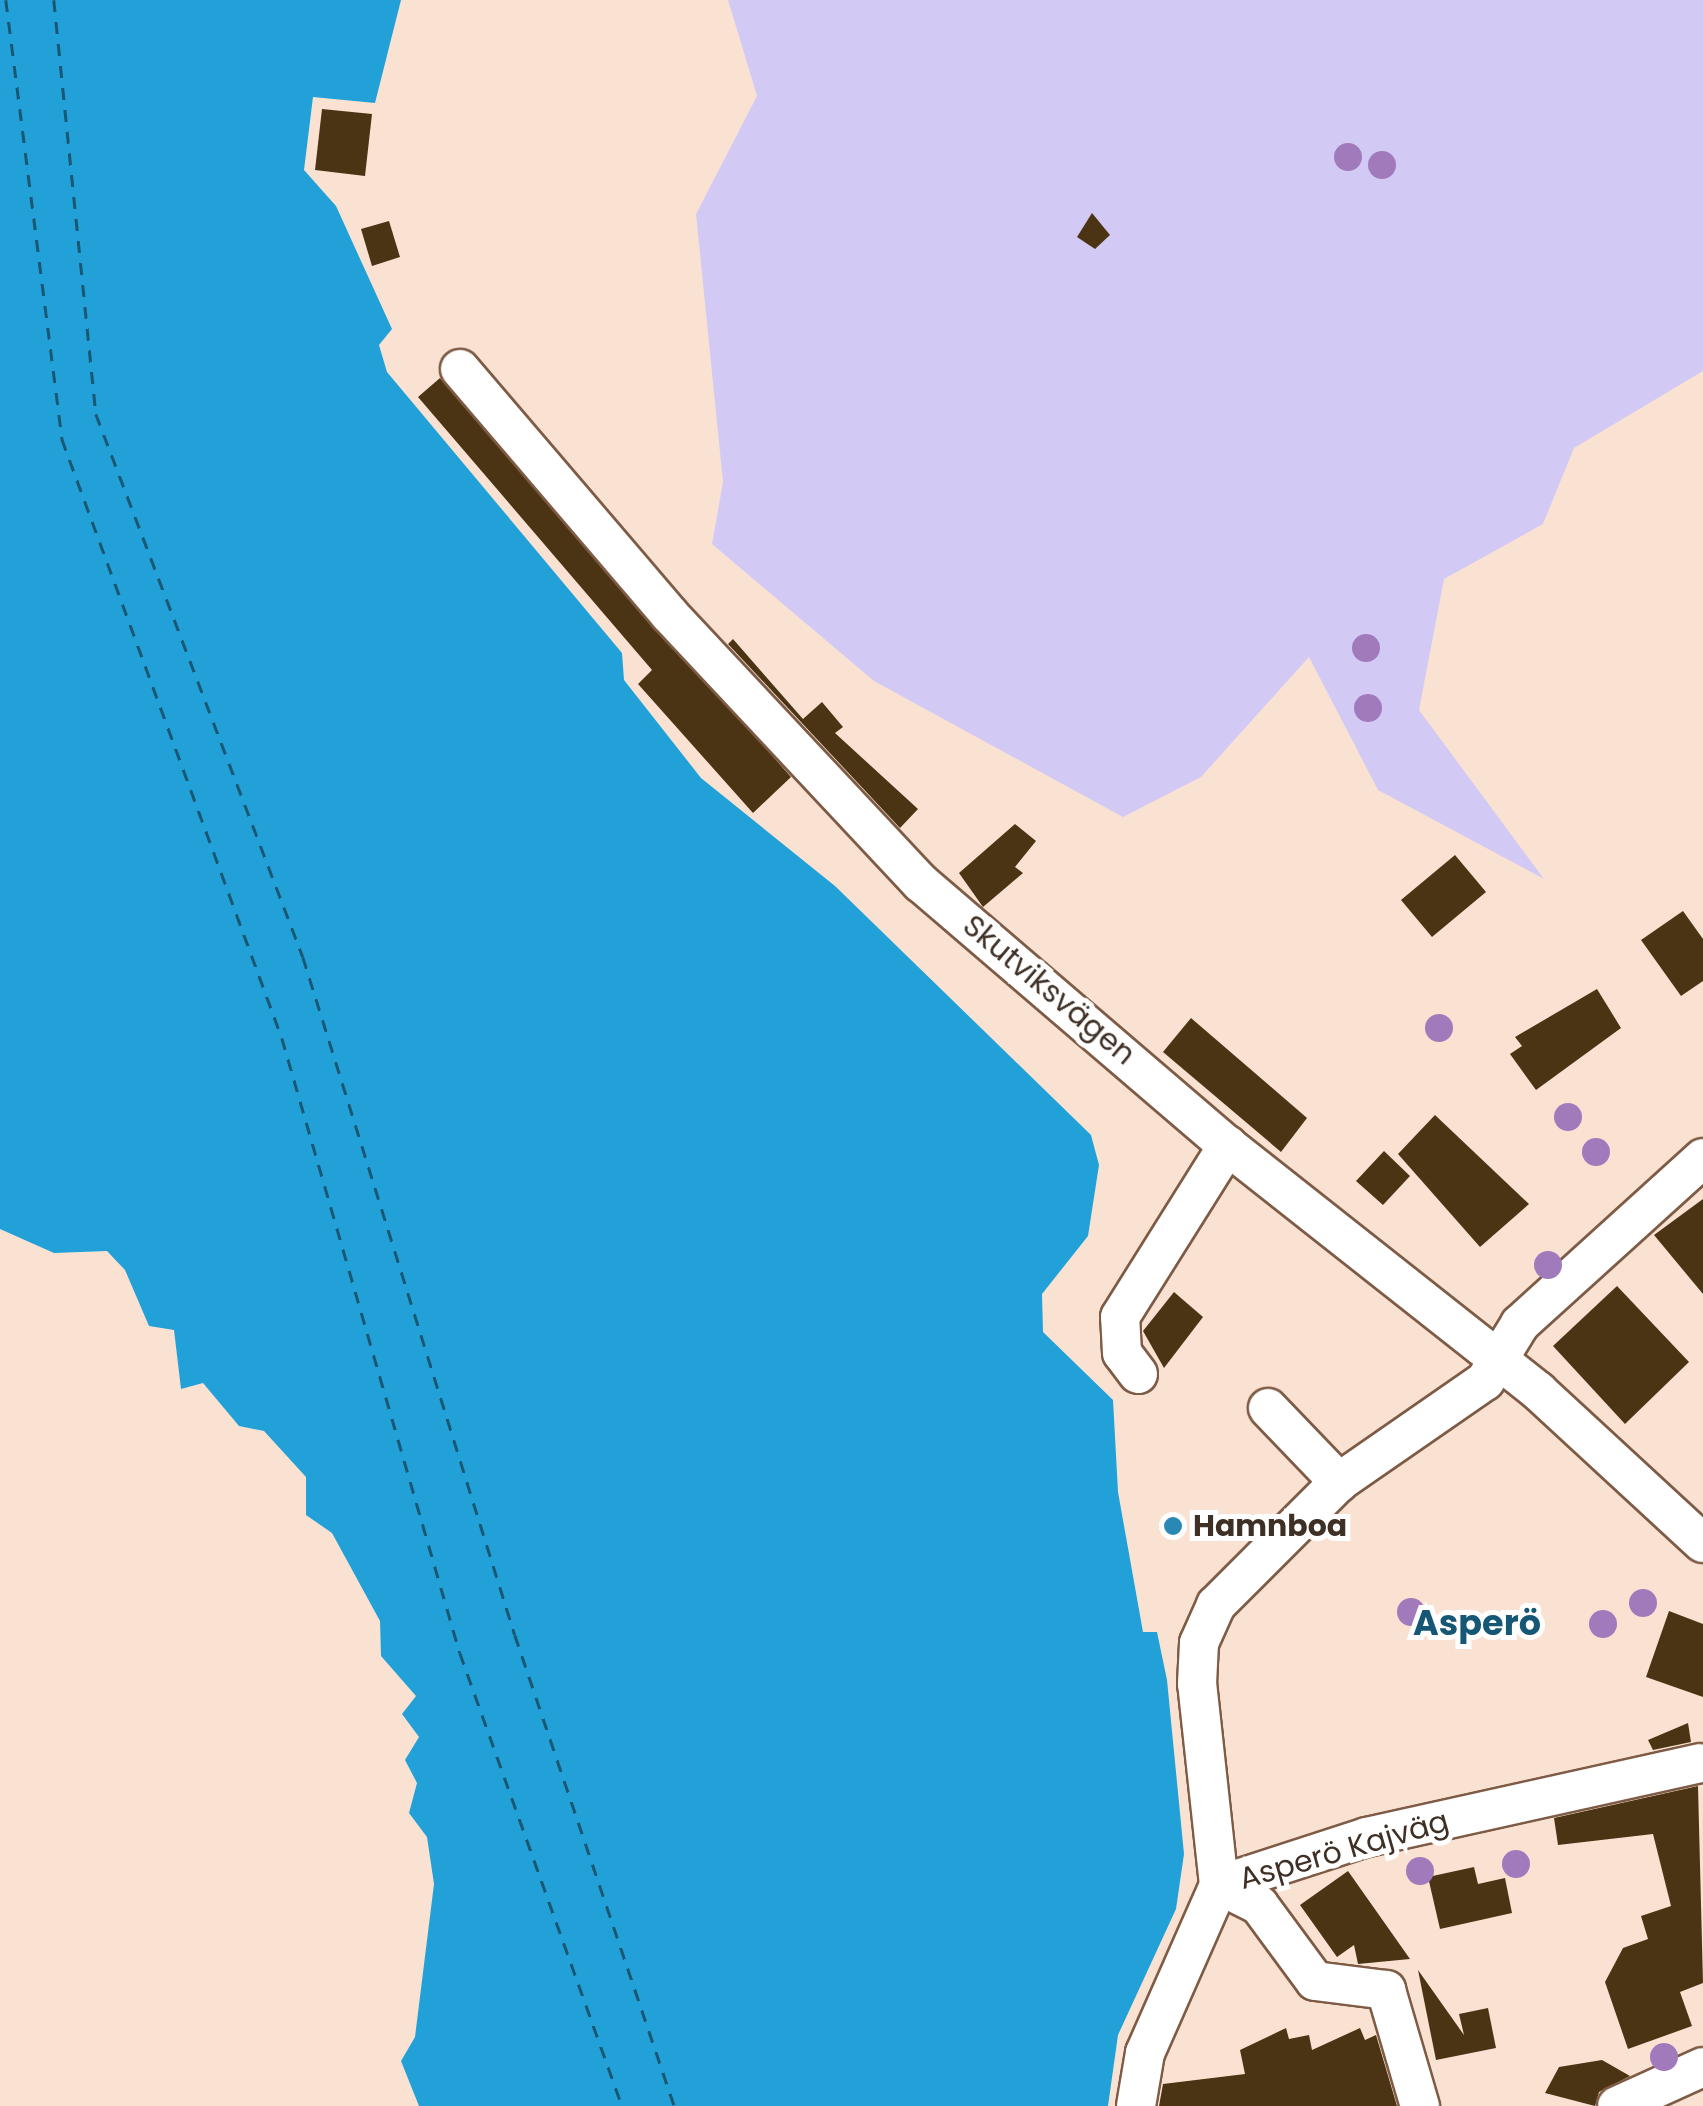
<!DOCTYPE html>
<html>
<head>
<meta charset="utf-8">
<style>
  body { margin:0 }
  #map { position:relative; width:1703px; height:2106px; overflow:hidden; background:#fae2d3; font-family:Poppins,sans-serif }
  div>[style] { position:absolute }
  .green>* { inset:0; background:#d2caf5 }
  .water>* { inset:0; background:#21a1d8 }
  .ferry>* { height:2.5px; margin-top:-1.25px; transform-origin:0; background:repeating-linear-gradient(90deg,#195774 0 12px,transparent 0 22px) }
  .building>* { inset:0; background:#4b3414 }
  .roads { filter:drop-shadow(2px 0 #7e5b45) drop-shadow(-2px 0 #7e5b45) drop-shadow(0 2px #7e5b45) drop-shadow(0 -2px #7e5b45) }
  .minor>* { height:38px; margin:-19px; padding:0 19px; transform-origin:19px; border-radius:19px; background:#fff }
  .trees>* { width:28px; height:28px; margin:-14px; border-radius:50%; background:#a17abc }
  .dots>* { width:28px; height:28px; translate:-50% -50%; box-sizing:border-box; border:5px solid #fff; border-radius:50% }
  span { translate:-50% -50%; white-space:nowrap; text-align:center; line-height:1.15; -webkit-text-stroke:10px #fff; paint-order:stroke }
  .street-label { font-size:30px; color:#3f3026 }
  .poi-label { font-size:30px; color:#3f3026; font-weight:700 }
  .left { translate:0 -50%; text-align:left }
  .quarter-label { font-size:35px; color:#165775; font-weight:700 }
</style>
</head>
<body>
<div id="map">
  <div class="green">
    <div style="clip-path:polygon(728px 0,1703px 0,1703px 371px,1574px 448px,1543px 524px,1444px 579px,1419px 710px,1544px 879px,1378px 790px,1309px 657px,1201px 777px,1123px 817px,874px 681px,712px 544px,723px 482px,696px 214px,757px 96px)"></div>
  </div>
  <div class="water">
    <div style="clip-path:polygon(0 0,401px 0,375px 103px,313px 97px,304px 170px,336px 206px,392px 329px,379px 345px,387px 372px,622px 653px,624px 680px,701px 778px,835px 886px,1091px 1135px,1099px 1165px,1088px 1236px,1042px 1294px,1043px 1332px,1113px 1400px,1118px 1492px,1143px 1632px,1157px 1632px,1167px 1680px,1184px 1854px,1176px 1909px,1118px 2035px,1108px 2106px,419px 2106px,401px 2061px,415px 2037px,434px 1884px,427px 1837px,409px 1813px,417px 1783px,405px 1760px,419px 1737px,402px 1714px,416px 1696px,381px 1656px,380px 1621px,332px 1533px,306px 1515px,306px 1477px,264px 1431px,239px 1426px,203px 1383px,181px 1389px,174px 1330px,149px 1326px,125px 1270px,107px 1251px,54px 1253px,0 1229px)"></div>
  </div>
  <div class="ferry">
    <div style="left:6px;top:0;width:443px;rotate:82.7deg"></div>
    <div style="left:62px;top:439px;width:638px;rotate:69.83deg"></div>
    <div style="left:282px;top:1038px;width:640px;rotate:73.86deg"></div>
    <div style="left:460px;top:1653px;width:481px;rotate:70.3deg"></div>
    <div style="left:54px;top:0;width:416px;rotate:84.2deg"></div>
    <div style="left:96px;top:414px;width:581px;rotate:69.13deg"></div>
    <div style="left:303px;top:957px;width:710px;rotate:72.64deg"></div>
    <div style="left:515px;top:1635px;width:497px;rotate:71.3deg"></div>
  </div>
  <div class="building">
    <div style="clip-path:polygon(322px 109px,372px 114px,365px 176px,315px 170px)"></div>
    <div style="clip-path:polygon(1092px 213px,1110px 235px,1095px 249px,1077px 237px)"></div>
    <div style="clip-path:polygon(389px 221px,400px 257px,372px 266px,361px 229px)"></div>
    <div style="clip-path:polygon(440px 378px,791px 777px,753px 813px,638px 684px,652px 670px,418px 397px)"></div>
    <div style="clip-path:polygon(733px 639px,803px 719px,822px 702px,843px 727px,835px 733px,918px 809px,900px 828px,728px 644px)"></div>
    <div style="clip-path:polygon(1015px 824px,1036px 841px,1015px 867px,1023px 873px,983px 907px,959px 873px)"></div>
    <div style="clip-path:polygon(1455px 855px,1486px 892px,1432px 937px,1401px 900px)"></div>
    <div style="clip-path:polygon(1683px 911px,1703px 939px,1703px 981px,1681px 996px,1641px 940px)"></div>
    <div style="clip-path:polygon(1597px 989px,1621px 1028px,1536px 1090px,1510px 1054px,1522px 1046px,1515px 1037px)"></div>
    <div style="clip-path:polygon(1191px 1018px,1307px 1118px,1281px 1152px,1163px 1052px)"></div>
    <div style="clip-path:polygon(1435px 1115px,1529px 1204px,1480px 1247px,1398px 1154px)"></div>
    <div style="clip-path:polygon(1384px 1151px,1410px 1176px,1383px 1205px,1356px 1181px)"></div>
    <div style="clip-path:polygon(1703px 1199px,1703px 1294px,1654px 1235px)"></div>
    <div style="clip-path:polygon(1617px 1286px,1689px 1362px,1625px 1424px,1553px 1346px)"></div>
    <div style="clip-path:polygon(1174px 1292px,1203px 1317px,1164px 1368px,1143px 1331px)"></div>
    <div style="clip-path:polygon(1669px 1611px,1703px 1624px,1703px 1697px,1646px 1677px)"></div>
    <div style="clip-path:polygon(1688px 1723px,1691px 1742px,1653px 1750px,1648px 1740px)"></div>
    <div style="clip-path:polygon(1698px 1786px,1703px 1983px,1680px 1992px,1692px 2026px,1628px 2049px,1605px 1982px,1623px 1948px,1648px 1939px,1641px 1916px,1671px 1906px,1653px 1834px,1558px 1845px,1554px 1818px)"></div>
    <div style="clip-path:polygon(1474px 1867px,1478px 1884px,1505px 1878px,1512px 1913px,1440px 1929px,1428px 1877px)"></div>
    <div style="clip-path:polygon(1348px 1871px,1410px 1959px,1358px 1964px,1354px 1945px,1337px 1957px,1300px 1905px)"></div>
    <div style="clip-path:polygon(1418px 1970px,1464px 2035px,1459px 2014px,1488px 2008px,1496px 2048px,1436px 2060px)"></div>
    <div style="clip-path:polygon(1286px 2028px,1289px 2039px,1309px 2035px,1312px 2050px,1360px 2028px,1365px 2040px,1376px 2035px,1397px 2106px,1159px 2106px,1163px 2084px,1245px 2074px,1240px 2050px)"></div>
    <div style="clip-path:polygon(1602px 2060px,1630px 2076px,1599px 2092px,1595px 2106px,1545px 2093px,1559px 2067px)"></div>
  </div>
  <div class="roads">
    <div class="minor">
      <div style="left:460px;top:369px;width:322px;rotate:49.5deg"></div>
      <div style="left:669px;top:614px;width:369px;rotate:46.9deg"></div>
      <div style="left:921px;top:883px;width:411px;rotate:40.6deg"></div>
      <div style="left:1233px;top:1150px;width:389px;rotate:38.3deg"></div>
      <div style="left:1538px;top:1391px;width:224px;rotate:42.7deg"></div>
      <div style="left:1138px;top:1374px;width:26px;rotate:-127deg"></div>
      <div style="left:1122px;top:1353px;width:36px;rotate:-93deg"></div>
      <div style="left:1120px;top:1317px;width:203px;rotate:-57.9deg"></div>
      <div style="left:1268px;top:1408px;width:103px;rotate:46.2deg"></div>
      <div style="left:1219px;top:1885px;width:156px;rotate:-18deg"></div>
      <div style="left:1367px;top:1837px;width:341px;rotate:-12.5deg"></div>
      <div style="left:1219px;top:1885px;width:45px;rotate:26.6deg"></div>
      <div style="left:1259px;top:1905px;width:94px;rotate:53.6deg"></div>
      <div style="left:1315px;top:1981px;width:72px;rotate:7.2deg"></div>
      <div style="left:1386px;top:1990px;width:121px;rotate:73.7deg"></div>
      <div style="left:1136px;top:2106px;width:54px;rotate:-80.4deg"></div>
      <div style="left:1145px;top:2053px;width:184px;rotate:-66.2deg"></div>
      <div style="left:1219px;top:1885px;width:202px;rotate:-96.2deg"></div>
      <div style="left:1197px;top:1684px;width:41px;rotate:-87.2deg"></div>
      <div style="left:1199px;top:1643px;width:42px;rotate:-65.9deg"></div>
      <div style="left:1216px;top:1605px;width:174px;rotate:-45deg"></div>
      <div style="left:1339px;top:1482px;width:178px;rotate:-34.7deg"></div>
      <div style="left:1485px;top:1381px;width:67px;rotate:-58.4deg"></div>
      <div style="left:1520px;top:1324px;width:247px;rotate:-42.2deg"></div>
      <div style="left:1617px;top:2106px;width:94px;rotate:-24.4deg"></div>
    </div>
  </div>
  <div class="trees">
    <div style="left:1348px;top:157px"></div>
    <div style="left:1382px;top:165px"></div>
    <div style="left:1366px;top:648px"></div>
    <div style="left:1368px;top:708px"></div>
    <div style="left:1439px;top:1028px"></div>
    <div style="left:1568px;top:1117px"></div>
    <div style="left:1596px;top:1152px"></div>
    <div style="left:1548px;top:1265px"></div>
    <div style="left:1643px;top:1603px"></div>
    <div style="left:1411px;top:1612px"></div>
    <div style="left:1603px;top:1624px"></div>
    <div style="left:1516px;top:1864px"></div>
    <div style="left:1420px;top:1871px"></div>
    <div style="left:1664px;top:2057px"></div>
  </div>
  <div class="dots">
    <div style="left:1173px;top:1526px;background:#2a88b4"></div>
  </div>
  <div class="street-label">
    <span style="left:1049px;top:990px;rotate:40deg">Skutviksvägen</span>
    <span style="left:1344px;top:1850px;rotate:-16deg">Asperö Kajväg</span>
  </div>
  <div class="poi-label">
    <span class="left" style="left:1193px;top:1526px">Hamnboa</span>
  </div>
  <div class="quarter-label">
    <span style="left:1477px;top:1623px">Asperö</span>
  </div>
</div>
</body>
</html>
